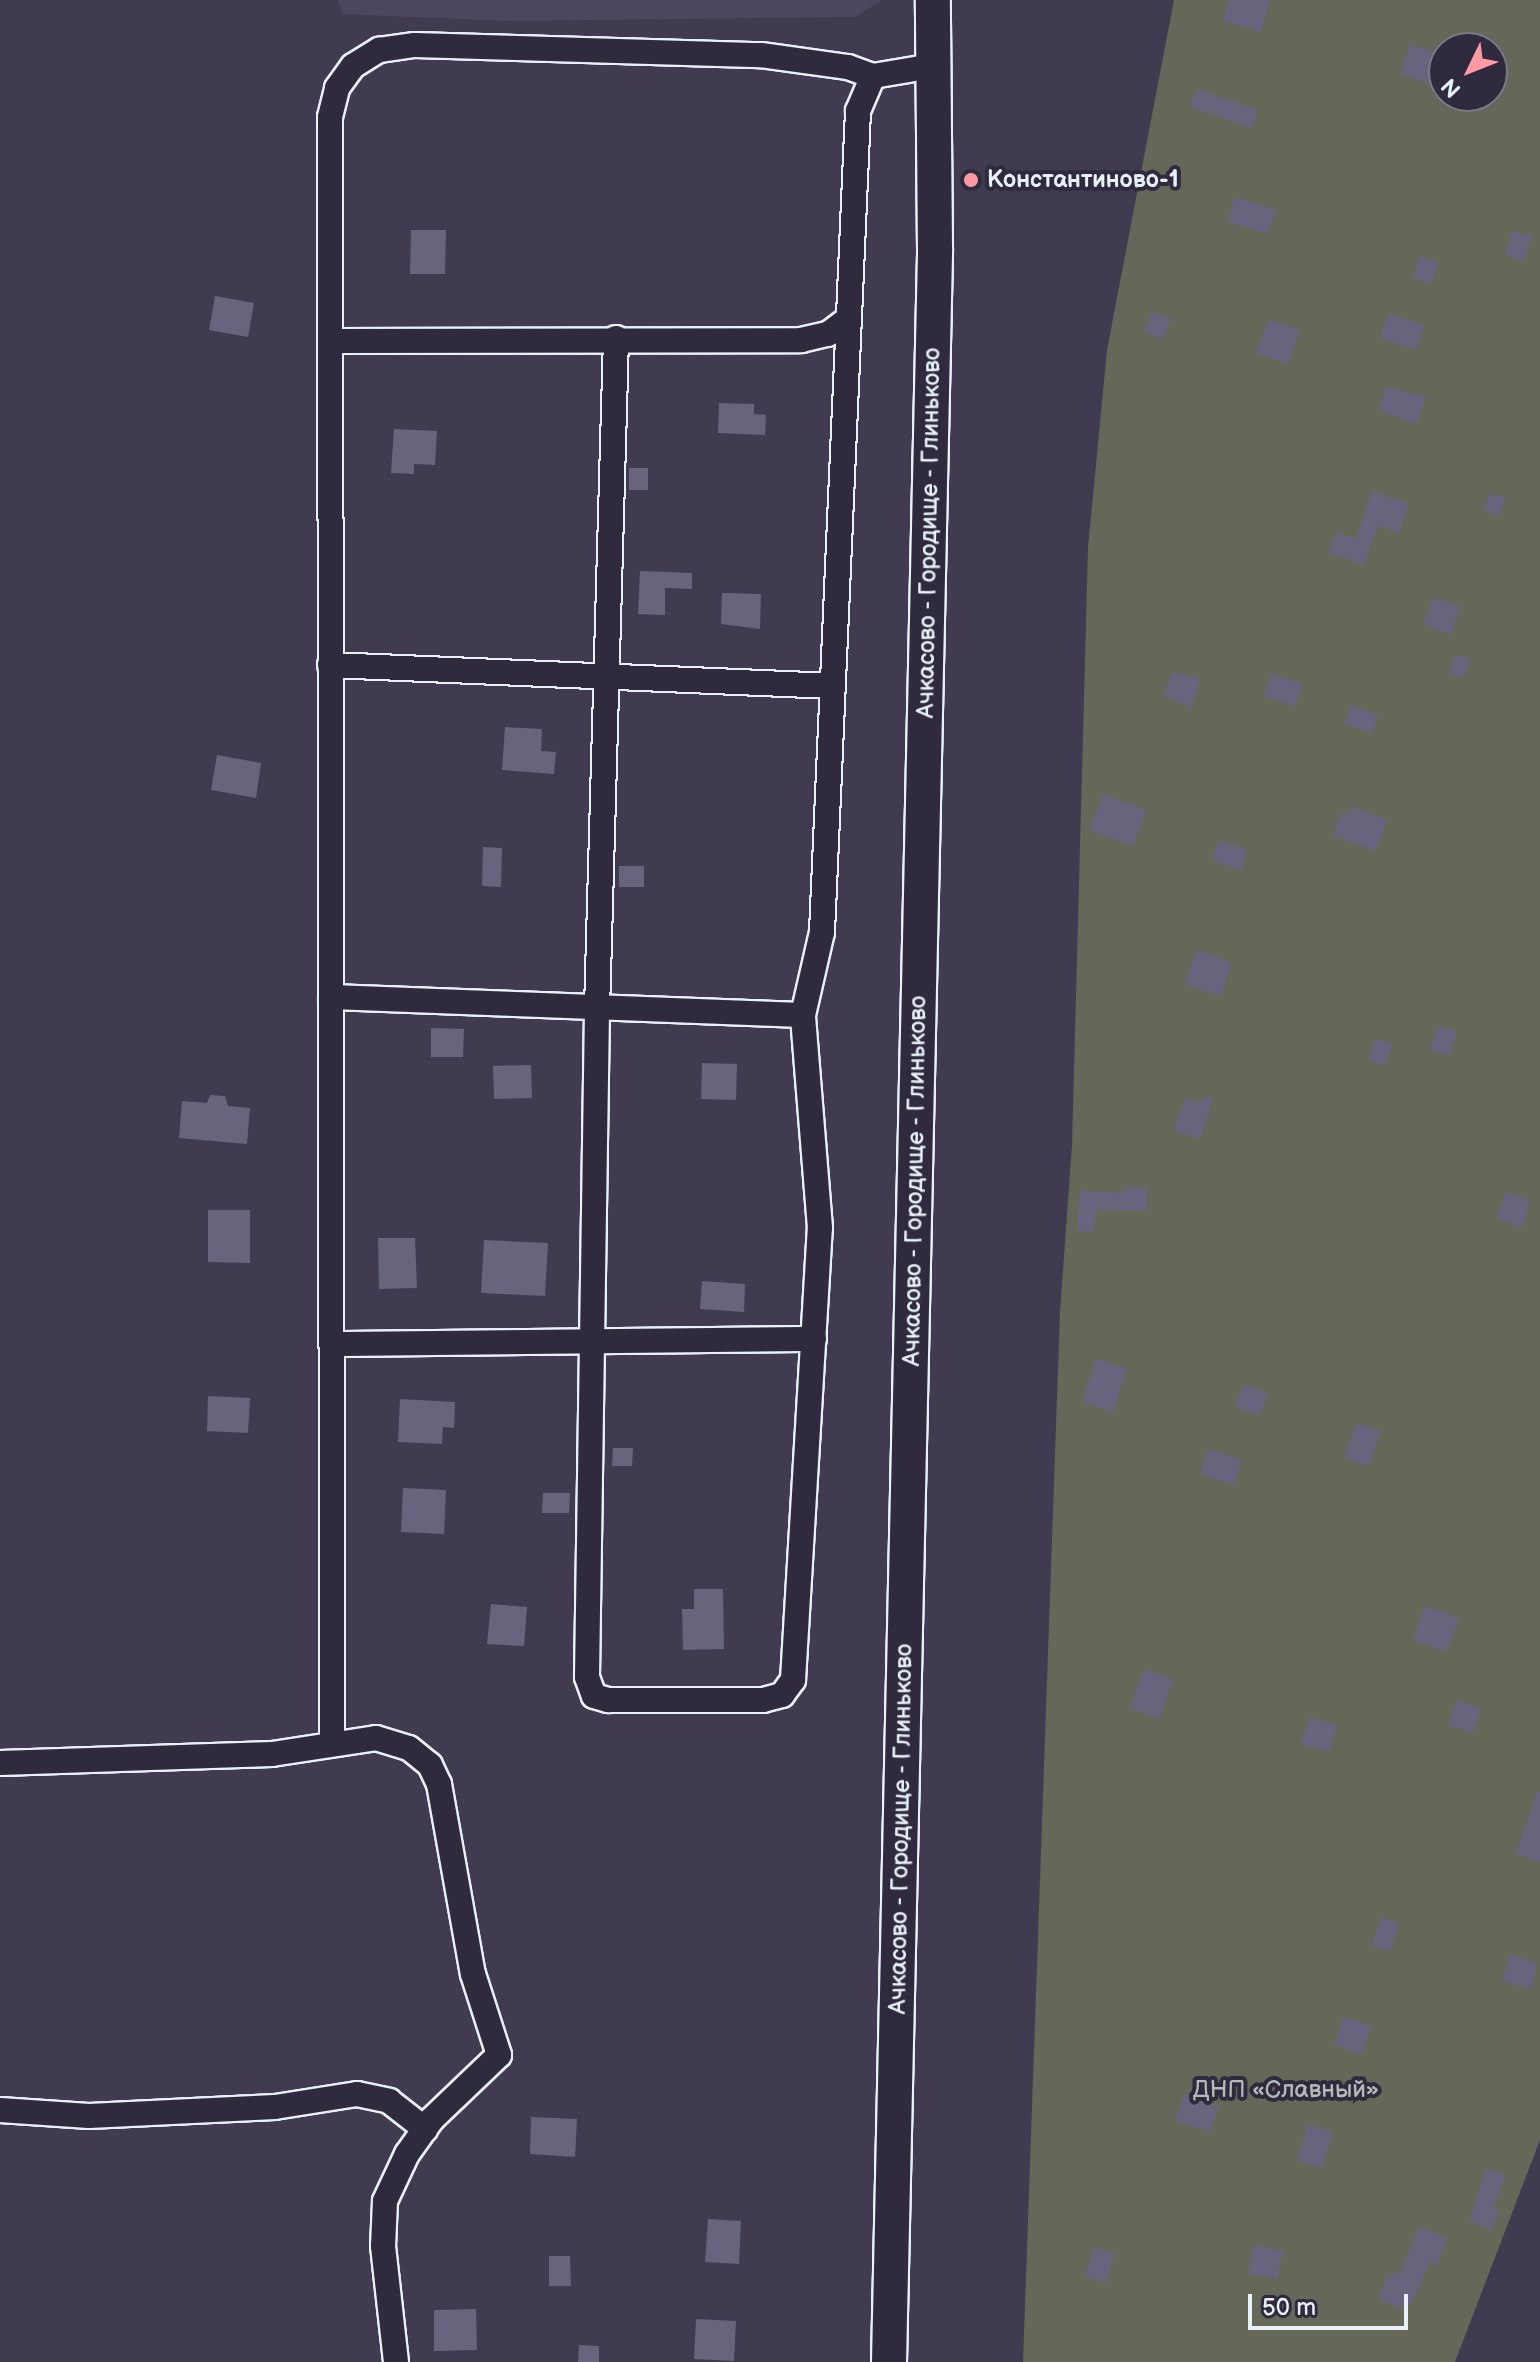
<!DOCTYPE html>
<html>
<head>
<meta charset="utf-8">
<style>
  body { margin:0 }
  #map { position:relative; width:1540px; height:2362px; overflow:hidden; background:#403b50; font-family:"Balsamiq Sans",sans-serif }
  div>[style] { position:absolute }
  .built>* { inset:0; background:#4c475e }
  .green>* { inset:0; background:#656759 }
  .building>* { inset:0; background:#69647e }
  .roads { filter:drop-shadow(2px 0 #e8f1f8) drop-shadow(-2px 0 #e8f1f8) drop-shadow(0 2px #e8f1f8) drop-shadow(0 -2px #e8f1f8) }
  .street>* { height:24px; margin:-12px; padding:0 12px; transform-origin:12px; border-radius:12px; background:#2f2a3d }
  .secondary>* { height:34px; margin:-17px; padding:0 17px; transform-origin:17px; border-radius:17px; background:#2f2a3d }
  .dots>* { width:22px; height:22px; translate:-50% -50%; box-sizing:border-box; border:4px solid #2f2a3d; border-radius:50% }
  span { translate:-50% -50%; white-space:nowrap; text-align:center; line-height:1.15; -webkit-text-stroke:8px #2f2a3d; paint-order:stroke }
  .poi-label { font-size:24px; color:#e8f1f8; font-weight:700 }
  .left { translate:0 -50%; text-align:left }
  .street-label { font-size:24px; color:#e8f1f8 }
  .park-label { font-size:24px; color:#b4bab8 }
  .north { position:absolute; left:1428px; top:32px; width:80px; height:80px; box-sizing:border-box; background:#2f2a3d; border:2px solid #797a88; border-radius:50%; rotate:227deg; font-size:22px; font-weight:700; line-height:32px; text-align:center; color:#e8f1f8 }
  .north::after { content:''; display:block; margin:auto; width:28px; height:36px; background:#ff9aa2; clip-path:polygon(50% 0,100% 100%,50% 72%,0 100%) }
  .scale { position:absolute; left:1248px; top:2294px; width:160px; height:36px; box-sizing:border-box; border:4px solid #e8f1f8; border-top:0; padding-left:10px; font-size:24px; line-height:28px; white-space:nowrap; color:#e8f1f8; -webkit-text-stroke:6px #2f2a3d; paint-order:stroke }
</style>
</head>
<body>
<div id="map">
  <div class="built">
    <div style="clip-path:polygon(338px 0,881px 0,856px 17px,507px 21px,342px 14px)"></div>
  </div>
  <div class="green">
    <div style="clip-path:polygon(evenodd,1174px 0,1540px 0,1540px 2140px,1455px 2362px,1023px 2362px,1060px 1312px,1072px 1145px,1088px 548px,1107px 350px,1174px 0,1444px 48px,1492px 48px,1492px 96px,1444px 96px,1444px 48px)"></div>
  </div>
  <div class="building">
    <div style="clip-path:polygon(1229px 0,1270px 0,1261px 32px,1223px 21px)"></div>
    <div style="clip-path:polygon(1410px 45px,1437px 53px,1427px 83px,1400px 74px)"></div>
    <div style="clip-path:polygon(1196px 89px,1258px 110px,1252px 128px,1190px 107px)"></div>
    <div style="clip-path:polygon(1235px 197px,1276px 210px,1268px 234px,1227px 221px)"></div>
    <div style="clip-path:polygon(411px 230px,446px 230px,445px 274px,410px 274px)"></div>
    <div style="clip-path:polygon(1513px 230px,1532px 237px,1523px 261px,1505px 255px)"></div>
    <div style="clip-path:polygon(1420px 256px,1439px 263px,1431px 284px,1413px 278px)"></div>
    <div style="clip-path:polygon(215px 296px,254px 303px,248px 337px,209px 330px)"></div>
    <div style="clip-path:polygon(1152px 312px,1171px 319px,1163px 338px,1144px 332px)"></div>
    <div style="clip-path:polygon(1388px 313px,1424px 326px,1416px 350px,1380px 338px)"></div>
    <div style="clip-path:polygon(1269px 319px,1300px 330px,1288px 364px,1256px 353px)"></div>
    <div style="clip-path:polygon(1387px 387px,1426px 397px,1417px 424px,1379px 410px)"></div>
    <div style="clip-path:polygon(719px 403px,754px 404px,754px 414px,766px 415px,765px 435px,718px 433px)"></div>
    <div style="clip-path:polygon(394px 429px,437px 431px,435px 465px,414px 464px,414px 474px,391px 473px)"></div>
    <div style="clip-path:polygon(629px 468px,648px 468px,648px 490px,629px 490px)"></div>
    <div style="clip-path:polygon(1372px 491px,1409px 504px,1399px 533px,1378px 525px,1364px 565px,1329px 553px,1336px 532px,1356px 539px)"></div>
    <div style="clip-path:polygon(1490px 493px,1506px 498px,1499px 516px,1484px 510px)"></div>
    <div style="clip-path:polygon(640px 571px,692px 573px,692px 589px,665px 588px,665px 615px,638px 614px)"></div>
    <div style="clip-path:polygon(722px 593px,761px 594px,760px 629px,721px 624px)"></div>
    <div style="clip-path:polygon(1434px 597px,1460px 607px,1450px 635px,1423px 624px)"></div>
    <div style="clip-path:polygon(1454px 655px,1470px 659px,1464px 678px,1449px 673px)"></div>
    <div style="clip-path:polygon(1178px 673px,1200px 680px,1191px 708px,1164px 695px,1171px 674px)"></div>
    <div style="clip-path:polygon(1272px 674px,1302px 684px,1295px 706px,1264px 696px)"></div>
    <div style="clip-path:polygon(1351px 705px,1378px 715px,1372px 733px,1344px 724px)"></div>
    <div style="clip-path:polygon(505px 727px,542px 729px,541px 751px,556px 752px,554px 774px,502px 770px)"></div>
    <div style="clip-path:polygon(217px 755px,261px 763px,256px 798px,211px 790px)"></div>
    <div style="clip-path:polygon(1103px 794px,1146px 810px,1133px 846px,1090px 830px)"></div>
    <div style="clip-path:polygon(1352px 807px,1387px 819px,1376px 851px,1333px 836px,1341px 812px,1350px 815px)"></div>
    <div style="clip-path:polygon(1219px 841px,1247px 850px,1241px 870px,1212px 860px)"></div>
    <div style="clip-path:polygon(483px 847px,502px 848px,501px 887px,482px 886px)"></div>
    <div style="clip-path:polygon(619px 866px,644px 866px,644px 887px,619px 887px)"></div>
    <div style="clip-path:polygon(1196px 950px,1232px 962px,1221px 996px,1185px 984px)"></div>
    <div style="clip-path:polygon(1438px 1026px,1457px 1032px,1449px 1056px,1430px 1050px)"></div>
    <div style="clip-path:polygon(431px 1028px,464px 1029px,463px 1057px,431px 1057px)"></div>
    <div style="clip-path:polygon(1375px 1039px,1393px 1044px,1385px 1066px,1368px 1060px)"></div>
    <div style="clip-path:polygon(702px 1063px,737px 1064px,736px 1100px,701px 1099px)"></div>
    <div style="clip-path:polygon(531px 1065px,532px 1098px,494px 1099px,493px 1066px)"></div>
    <div style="clip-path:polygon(210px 1095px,225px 1096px,228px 1106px,250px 1108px,247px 1144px,179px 1138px,182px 1101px,207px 1103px)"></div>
    <div style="clip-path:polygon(1214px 1095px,1200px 1139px,1174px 1131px,1185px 1098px,1198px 1102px)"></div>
    <div style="clip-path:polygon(1124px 1187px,1147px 1188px,1146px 1211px,1096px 1209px,1094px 1232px,1077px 1231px,1080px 1191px,1124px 1193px)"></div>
    <div style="clip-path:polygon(1506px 1192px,1530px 1201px,1522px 1227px,1496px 1219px)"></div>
    <div style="clip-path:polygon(208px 1210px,250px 1210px,250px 1263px,208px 1262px)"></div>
    <div style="clip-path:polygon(378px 1238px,415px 1238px,417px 1288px,379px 1289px)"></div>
    <div style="clip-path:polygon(484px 1240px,548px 1243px,545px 1296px,481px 1293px)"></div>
    <div style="clip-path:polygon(702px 1281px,745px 1284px,744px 1312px,700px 1309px)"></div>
    <div style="clip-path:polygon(1096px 1359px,1127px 1369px,1113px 1412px,1082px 1402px)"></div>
    <div style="clip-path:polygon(1243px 1385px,1268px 1393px,1260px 1415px,1235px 1407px)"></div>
    <div style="clip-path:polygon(208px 1396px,250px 1398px,248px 1433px,207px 1431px)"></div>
    <div style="clip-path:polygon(400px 1399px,455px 1402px,454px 1428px,443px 1427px,442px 1444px,398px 1442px)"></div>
    <div style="clip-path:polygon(1356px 1423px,1381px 1431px,1369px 1466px,1344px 1458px)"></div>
    <div style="clip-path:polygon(613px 1448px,633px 1448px,632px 1466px,612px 1466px)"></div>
    <div style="clip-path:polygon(1208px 1449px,1242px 1460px,1234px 1485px,1200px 1474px)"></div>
    <div style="clip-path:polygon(403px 1488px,446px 1490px,444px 1534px,401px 1532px)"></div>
    <div style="clip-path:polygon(543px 1493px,570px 1493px,569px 1513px,542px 1513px)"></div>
    <div style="clip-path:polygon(694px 1589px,723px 1589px,724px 1649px,683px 1650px,682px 1609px,694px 1609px)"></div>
    <div style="clip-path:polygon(491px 1604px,527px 1607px,524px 1646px,487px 1644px)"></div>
    <div style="clip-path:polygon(1425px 1606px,1459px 1618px,1447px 1652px,1413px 1640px)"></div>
    <div style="clip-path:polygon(1144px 1669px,1173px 1680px,1159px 1719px,1130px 1708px)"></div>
    <div style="clip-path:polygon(1457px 1700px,1481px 1709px,1473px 1733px,1448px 1725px)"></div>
    <div style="clip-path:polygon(1310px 1717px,1337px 1726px,1328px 1752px,1301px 1744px)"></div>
    <div style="clip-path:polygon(1537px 1792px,1540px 1792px,1540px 1862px,1516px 1854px)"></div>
    <div style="clip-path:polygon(1381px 1917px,1399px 1924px,1390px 1951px,1372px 1945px)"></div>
    <div style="clip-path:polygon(1510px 1955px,1538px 1963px,1531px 1989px,1502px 1981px)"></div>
    <div style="clip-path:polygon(1343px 2017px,1371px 2026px,1362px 2054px,1334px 2045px)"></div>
    <div style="clip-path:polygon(1184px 2095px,1219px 2107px,1210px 2132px,1175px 2120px)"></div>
    <div style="clip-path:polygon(531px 2117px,577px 2119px,575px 2157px,530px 2154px)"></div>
    <div style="clip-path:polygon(1308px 2124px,1333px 2133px,1322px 2168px,1297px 2160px)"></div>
    <div style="clip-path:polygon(1486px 2168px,1506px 2175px,1493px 2208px,1499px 2210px,1492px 2230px,1470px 2221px)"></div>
    <div style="clip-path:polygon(708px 2219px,741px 2221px,739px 2264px,705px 2262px)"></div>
    <div style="clip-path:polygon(1419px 2227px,1447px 2238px,1437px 2266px,1429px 2262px,1411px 2305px,1404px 2303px,1401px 2309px,1378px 2299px,1388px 2275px,1400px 2273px)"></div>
    <div style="clip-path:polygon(1254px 2245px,1283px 2251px,1277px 2279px,1248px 2273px)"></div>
    <div style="clip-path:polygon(1094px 2247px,1115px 2253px,1106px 2283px,1085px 2276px)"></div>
    <div style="clip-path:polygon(549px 2256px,570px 2256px,571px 2286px,549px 2286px)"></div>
    <div style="clip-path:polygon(476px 2309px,477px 2350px,434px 2351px,434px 2310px)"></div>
    <div style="clip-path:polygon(696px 2319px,736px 2321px,734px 2361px,694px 2359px)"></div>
    <div style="clip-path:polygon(579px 2345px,599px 2346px,599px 2362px,578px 2362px)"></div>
  </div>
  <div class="roads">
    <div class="street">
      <div style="left:616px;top:338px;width:672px;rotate:91.62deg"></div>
      <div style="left:597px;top:1010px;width:667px;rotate:90.86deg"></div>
      <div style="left:587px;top:1677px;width:20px;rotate:70deg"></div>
      <div style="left:594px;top:1696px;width:15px;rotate:16deg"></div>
      <div style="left:608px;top:1700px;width:155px"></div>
      <div style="left:763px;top:1700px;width:20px;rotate:-15deg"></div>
      <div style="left:782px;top:1695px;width:19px;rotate:-54deg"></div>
      <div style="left:793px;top:1680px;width:453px;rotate:-86.6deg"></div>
      <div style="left:820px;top:1228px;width:214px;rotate:-94.6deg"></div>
      <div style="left:803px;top:1015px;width:85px;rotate:-77.1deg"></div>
      <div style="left:822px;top:932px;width:822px;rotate:-87.49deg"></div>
      <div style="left:858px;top:111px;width:38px;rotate:-67deg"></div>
      <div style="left:330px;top:341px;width:471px;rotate:-0.1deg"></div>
      <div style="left:801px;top:340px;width:28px;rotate:-13deg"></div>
      <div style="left:828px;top:334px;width:26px;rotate:-37deg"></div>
      <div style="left:330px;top:665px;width:503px;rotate:2.39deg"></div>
      <div style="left:331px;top:997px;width:472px;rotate:2.2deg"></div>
      <div style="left:332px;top:1344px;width:482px;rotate:-0.6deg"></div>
      <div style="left:332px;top:1743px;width:1626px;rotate:-90.07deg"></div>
      <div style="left:330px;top:117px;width:30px;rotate:-76deg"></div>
      <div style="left:337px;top:88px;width:27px;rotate:-54deg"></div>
      <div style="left:353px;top:66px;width:31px;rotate:-32deg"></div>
      <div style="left:379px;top:50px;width:36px;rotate:-8deg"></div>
      <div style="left:415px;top:45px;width:346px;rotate:1.7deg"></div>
      <div style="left:761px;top:55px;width:88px;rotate:7.9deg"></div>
      <div style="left:848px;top:67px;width:27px;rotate:20deg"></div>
      <div style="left:873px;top:76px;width:60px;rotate:-9.6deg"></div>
      <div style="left:0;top:1763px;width:272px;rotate:-1.9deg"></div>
      <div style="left:272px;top:1754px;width:105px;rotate:-8.7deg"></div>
      <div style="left:376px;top:1738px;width:34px;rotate:17deg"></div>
      <div style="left:409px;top:1748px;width:27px;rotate:39deg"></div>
      <div style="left:430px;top:1765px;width:21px;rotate:65deg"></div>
      <div style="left:439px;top:1784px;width:193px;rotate:79.9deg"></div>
      <div style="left:473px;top:1974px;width:85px;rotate:72.2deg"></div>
      <div style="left:499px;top:2055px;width:93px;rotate:136.3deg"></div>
      <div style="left:432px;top:2119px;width:43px;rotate:125.5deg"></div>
      <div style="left:407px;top:2154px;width:52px;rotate:115.1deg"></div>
      <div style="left:385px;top:2201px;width:45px;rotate:92.5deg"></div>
      <div style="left:383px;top:2246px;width:117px;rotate:83.6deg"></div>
      <div style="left:0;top:2110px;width:89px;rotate:3.9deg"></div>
      <div style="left:89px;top:2116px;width:186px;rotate:-2.8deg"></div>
      <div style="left:275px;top:2107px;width:83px;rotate:-9deg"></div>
      <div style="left:357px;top:2094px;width:33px;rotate:12deg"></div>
      <div style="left:389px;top:2101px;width:46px;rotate:37.9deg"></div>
    </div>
    <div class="secondary">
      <div style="left:889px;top:2362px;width:2114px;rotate:-88.75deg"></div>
      <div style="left:935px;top:249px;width:249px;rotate:-90.5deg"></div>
    </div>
  </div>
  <div class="dots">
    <div style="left:971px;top:180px;background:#ff9aa2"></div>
  </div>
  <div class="poi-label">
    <span class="left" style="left:987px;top:180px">Константиново-1</span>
  </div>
  <div class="street-label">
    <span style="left:929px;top:533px;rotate:-89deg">Ачкасово - Городище - Глиньково</span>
    <span style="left:915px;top:1181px;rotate:-89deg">Ачкасово - Городище - Глиньково</span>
    <span style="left:901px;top:1829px;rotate:-89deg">Ачкасово - Городище - Глиньково</span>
  </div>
  <div class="park-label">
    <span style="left:1286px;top:2090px">ДНП «Славный»</span>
  </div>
  <div class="north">N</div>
  <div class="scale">50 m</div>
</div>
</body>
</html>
